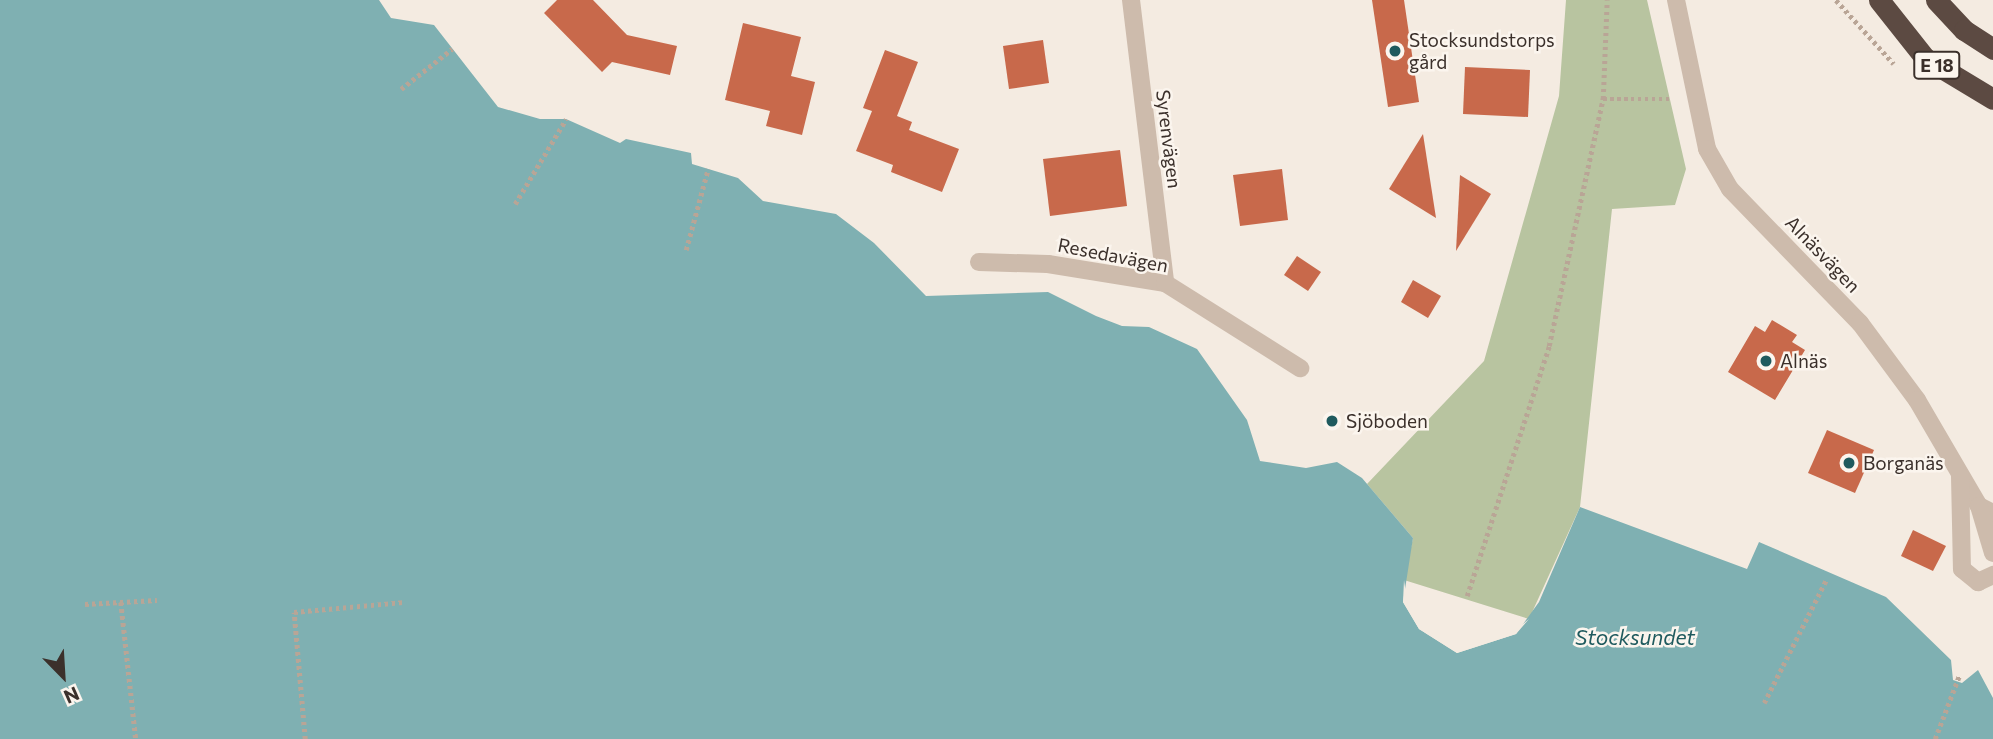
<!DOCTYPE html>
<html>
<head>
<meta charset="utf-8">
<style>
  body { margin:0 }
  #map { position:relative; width:1993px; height:739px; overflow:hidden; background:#f4ebe1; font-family:Commissioner,sans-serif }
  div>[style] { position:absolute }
  .green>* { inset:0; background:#b8c4a0 }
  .water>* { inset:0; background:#7fb0b2 }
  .pier>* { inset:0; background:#f4ebe1 }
  .building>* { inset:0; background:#c8694b }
  .path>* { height:4.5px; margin-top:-2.25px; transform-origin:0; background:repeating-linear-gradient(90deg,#b9a596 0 3.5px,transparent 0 7px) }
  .minor>* { height:18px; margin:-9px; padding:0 9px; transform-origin:9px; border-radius:9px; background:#cdbbac }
  .highway>* { height:21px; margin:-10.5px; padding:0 10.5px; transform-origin:10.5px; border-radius:10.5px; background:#5c4a42 }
  .dots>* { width:19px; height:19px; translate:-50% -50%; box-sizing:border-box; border:4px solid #fbf5ee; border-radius:50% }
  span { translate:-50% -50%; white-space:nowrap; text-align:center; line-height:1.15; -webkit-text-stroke:5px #fbf5ee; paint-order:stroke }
  .shield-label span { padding:2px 5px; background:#fbf5ee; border:2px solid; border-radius:5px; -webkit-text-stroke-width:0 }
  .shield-label { font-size:18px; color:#3b302b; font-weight:700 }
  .poi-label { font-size:19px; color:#3b302b }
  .left { translate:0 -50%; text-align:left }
  .street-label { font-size:19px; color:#3b302b }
  .water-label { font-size:21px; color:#1f5a5e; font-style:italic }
  .north { position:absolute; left:28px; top:641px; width:70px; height:70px; -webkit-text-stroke:5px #fbf5ee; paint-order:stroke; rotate:156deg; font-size:19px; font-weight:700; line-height:28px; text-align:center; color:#3b302b }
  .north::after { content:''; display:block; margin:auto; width:24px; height:32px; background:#3b302b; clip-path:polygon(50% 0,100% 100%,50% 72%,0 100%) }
</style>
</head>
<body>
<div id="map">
  <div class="green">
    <div style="clip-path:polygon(1566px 0,1647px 0,1686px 169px,1675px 205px,1612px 209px,1580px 507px,1529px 619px,1404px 580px,1413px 538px,1367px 484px,1484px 361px,1559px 96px)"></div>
  </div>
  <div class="water">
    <div style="clip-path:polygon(0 0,379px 0,391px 18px,434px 25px,498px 107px,540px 119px,566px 119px,620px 143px,626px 139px,691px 153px,692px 164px,738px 178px,763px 201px,836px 214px,874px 243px,926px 296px,1048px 292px,1096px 316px,1122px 326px,1149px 327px,1197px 349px,1247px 420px,1260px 461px,1306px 468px,1337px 462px,1362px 478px,1413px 538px,1403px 602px,1419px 629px,1457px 653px,1516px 634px,1539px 602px,1580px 507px,1747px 569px,1759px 542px,1886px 597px,1951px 660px,1953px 680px,1962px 683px,1978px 670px,1993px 698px,1993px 739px,0 739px)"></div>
  </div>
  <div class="pier">
    <div style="clip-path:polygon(1404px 580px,1407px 601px,1422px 627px,1458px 649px,1514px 631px,1529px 619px,1516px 634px,1457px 653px,1419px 629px,1403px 602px)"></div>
  </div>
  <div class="building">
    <div style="clip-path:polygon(557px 0,593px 0,627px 35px,677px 46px,670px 75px,612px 62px,602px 72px,544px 13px)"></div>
    <div style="clip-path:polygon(1372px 0,1404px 0,1419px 102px,1388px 107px)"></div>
    <div style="clip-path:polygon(743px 23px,801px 37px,791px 76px,815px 82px,802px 135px,766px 126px,770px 111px,725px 100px)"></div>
    <div style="clip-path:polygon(1043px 40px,1049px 83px,1009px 89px,1003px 46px)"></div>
    <div style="clip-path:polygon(885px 50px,918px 62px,897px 116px,912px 122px,909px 130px,959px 149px,942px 192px,891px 172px,893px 165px,856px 151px,872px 111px,863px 108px)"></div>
    <div style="clip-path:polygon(1465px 67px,1530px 70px,1528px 117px,1463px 114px)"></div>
    <div style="clip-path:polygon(1423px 134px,1436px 218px,1389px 189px)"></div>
    <div style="clip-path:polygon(1120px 150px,1127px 206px,1050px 216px,1043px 159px)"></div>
    <div style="clip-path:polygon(1282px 169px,1288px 220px,1240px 226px,1233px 175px)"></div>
    <div style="clip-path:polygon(1460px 175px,1491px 194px,1456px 251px)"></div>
    <div style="clip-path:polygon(1297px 256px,1321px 272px,1308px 291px,1284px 275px)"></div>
    <div style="clip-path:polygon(1413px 280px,1441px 296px,1428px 318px,1401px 302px)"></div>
    <div style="clip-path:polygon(1772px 320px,1797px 335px,1792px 342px,1805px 350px,1775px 400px,1728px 372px,1755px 326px,1765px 332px)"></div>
    <div style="clip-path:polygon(1827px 430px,1874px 450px,1855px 493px,1808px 473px)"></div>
    <div style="clip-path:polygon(1913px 530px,1946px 546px,1933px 571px,1901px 556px)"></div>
  </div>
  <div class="path">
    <div style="left:1836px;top:0;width:86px;rotate:47.8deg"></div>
    <div style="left:401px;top:89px;width:65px;rotate:-38.1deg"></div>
    <div style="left:1603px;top:99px;width:69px"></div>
    <div style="left:515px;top:204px;width:99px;rotate:-59deg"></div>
    <div style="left:686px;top:250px;width:84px;rotate:-74.8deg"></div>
    <div style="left:1467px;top:596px;width:263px;rotate:-71.8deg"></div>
    <div style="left:1549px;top:346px;width:253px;rotate:-77.7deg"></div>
    <div style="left:1603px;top:99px;width:99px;rotate:-87.7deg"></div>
    <div style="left:121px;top:602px;width:138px;rotate:83.8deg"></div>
    <div style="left:85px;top:604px;width:72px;rotate:-3.2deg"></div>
    <div style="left:1764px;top:703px;width:138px;rotate:-63.2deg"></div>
    <div style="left:305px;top:739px;width:127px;rotate:-95deg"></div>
    <div style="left:294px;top:612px;width:109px;rotate:-5.2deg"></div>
    <div style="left:1935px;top:739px;width:67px;rotate:-69.1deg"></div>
  </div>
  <div class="minor">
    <div style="left:1131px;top:0;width:285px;rotate:83.1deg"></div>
    <div style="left:1676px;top:0;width:152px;rotate:78.2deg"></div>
    <div style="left:1707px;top:149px;width:46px;rotate:60.1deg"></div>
    <div style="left:1730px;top:189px;width:187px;rotate:45.9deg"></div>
    <div style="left:1860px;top:323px;width:96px;rotate:53.5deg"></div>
    <div style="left:1917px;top:400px;width:123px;rotate:59.7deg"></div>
    <div style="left:1979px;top:506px;width:16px;rotate:27deg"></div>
    <div style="left:979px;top:262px;width:69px;rotate:1.7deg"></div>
    <div style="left:1048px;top:264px;width:119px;rotate:9.2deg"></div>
    <div style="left:1165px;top:283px;width:160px;rotate:32.2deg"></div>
    <div style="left:1960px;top:476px;width:93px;rotate:88.8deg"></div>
    <div style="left:1962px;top:569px;width:21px;rotate:39deg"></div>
    <div style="left:1978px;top:582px;width:17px;rotate:-25deg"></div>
    <div style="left:1979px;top:506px;width:49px;rotate:73.4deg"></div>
  </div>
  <div class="highway">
    <div style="left:1879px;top:0;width:74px;rotate:51.6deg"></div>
    <div style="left:1925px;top:58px;width:79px;rotate:31.1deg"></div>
    <div style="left:1936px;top:0;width:41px;rotate:47deg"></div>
    <div style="left:1964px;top:30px;width:35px;rotate:33deg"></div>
  </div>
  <div class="dots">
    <div style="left:1395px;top:51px;background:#1f5a5e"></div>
    <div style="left:1766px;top:361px;background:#1f5a5e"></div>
    <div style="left:1332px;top:421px;background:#1f5a5e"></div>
    <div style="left:1849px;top:463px;background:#1f5a5e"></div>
  </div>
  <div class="shield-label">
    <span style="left:1937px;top:65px">E 18</span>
  </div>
  <div class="poi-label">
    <span class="left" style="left:1409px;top:51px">Stocksundstorps<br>gård</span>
    <span class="left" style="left:1780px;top:361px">Alnäs</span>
    <span class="left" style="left:1346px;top:421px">Sjöboden</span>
    <span class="left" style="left:1863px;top:463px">Borganäs</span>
  </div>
  <div class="street-label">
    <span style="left:1169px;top:139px;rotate:83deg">Syrenvägen</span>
    <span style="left:1823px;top:254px;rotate:46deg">Alnäsvägen</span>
    <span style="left:1113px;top:255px;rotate:11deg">Resedavägen</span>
  </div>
  <div class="water-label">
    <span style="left:1635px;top:637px">Stocksundet</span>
  </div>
  <div class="north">N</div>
</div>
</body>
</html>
